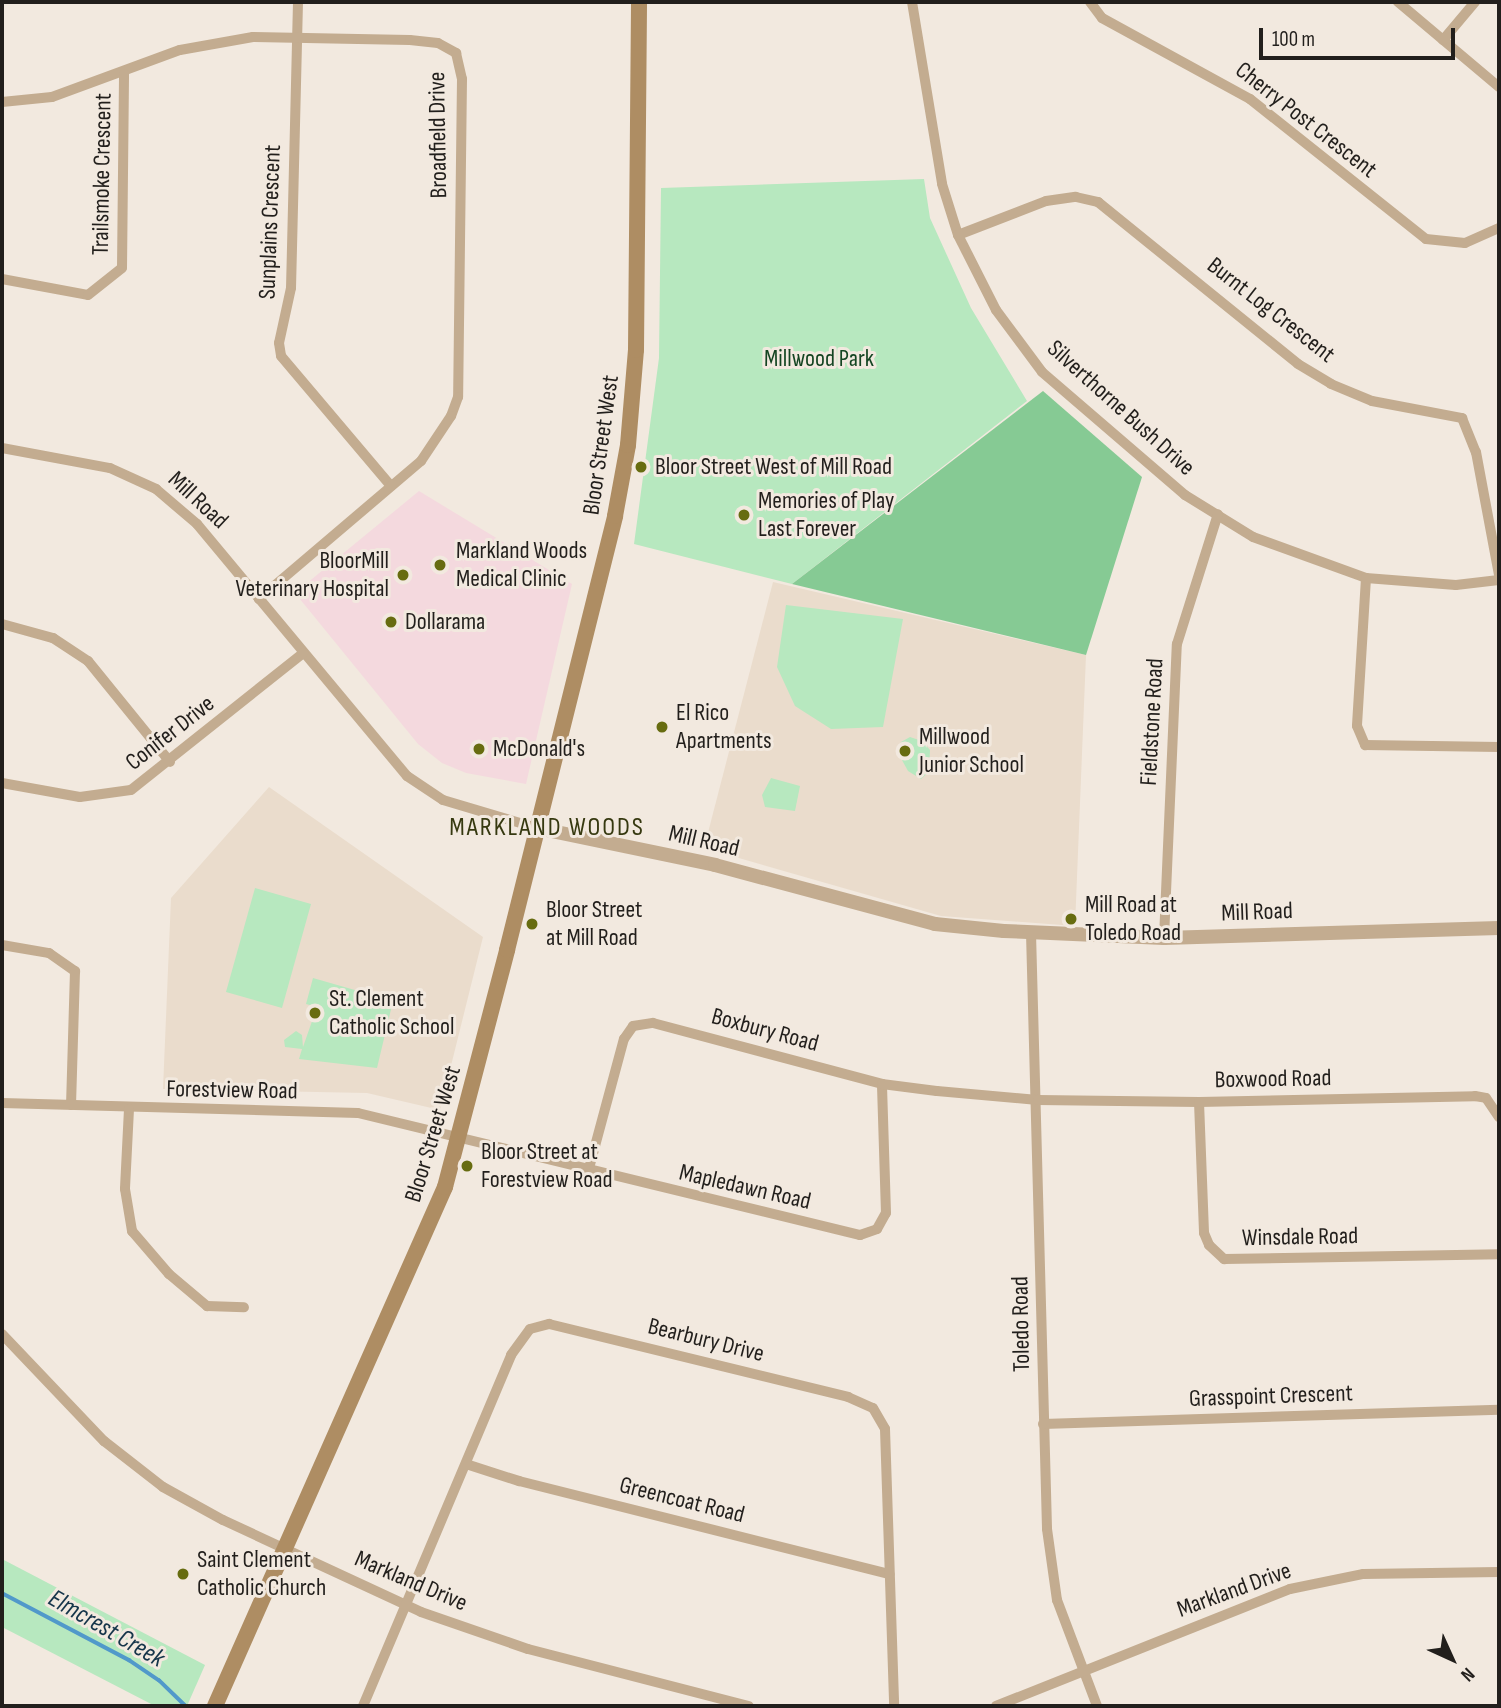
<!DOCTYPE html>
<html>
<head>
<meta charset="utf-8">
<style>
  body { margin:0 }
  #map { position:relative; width:1501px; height:1708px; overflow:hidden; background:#f2e9df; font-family:"Sofia Sans Condensed",sans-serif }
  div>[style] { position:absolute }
  .commercial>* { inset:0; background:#f4d9de }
  .built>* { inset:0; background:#eadccc }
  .green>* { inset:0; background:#b7e8bf }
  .forest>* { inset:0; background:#86ca94 }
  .stream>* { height:3.5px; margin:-1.75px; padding:0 1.75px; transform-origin:1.75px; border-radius:1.75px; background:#5199ca }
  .minor>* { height:10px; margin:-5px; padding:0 5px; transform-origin:5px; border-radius:5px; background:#c3ac90 }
  .tertiary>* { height:14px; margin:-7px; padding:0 7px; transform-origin:7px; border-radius:7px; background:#c3ac90 }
  .secondary>* { height:16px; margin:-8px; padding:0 8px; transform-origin:8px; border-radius:8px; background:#ae8d63 }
  .dots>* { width:19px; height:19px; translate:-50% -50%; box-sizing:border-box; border:4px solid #f2e9df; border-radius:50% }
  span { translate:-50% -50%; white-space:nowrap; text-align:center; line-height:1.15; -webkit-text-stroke:6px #f2e9df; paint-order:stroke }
  .street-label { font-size:24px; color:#221f1c }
  .park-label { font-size:24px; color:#144522 }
  .poi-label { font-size:24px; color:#221f1c }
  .left { translate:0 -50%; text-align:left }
  .right { translate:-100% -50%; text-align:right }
  .neighbourhood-label { font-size:26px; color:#363910; letter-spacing:2px }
  .water-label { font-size:26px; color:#15354a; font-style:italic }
  .frame { position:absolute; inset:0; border:4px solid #221f1c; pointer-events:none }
  .north { position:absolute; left:1417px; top:1624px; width:70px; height:70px; -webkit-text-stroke:5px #f2e9df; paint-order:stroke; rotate:135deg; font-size:19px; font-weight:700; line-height:28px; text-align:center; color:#221f1c }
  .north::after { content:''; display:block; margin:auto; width:24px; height:32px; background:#221f1c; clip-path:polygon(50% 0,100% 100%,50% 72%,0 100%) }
  .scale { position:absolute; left:1259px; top:28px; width:196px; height:32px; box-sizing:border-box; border:4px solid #221f1c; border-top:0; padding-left:9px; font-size:21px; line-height:24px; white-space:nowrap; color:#221f1c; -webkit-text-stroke:5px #f2e9df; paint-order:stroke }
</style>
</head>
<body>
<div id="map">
  <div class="commercial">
    <div style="clip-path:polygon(419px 491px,572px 584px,526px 784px,466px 773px,442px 763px,418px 744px,295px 593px)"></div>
  </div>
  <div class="built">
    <div style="clip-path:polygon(773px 582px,1086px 655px,1075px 926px,941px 916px,704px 848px)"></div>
    <div style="clip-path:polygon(269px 787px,483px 937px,440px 1110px,367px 1093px,163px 1089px,171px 898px)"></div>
  </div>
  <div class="green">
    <div style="clip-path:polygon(924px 179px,930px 218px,971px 308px,1027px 401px,792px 584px,634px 544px,659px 358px,661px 188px)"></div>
    <div style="clip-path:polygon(786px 605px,903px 619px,883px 727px,831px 729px,795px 706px,777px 667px)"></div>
    <div style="clip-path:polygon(910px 737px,922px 741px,930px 750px,929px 772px,921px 779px,908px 771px,897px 751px,901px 742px)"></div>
    <div style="clip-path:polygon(771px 778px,800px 786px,795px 811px,765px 807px,762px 795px)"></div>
    <div style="clip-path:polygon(255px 888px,311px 904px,282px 1008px,226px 992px)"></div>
    <div style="clip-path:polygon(313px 978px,393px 1001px,377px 1068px,299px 1059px,302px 1049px,285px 1047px,284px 1040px,296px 1031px,302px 1035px,303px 1047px,317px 1007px,306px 1004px)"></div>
    <div style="clip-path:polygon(2px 1559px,205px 1665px,187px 1706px,155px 1706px,2px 1627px)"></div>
  </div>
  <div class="forest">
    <div style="clip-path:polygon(1043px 391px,1142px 477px,1086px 655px,792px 584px)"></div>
  </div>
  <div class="stream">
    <div style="left:2px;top:1593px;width:144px;rotate:27.8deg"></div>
    <div style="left:129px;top:1660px;width:36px;rotate:34deg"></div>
    <div style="left:159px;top:1680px;width:37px;rotate:44deg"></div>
  </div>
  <div class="minor">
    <div style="left:298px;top:2px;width:286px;rotate:91.4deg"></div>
    <div style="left:291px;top:288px;width:56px;rotate:102.3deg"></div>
    <div style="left:279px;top:343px;width:13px;rotate:81deg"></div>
    <div style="left:281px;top:356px;width:170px;rotate:49.8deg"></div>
    <div style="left:912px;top:2px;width:184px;rotate:80.6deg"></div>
    <div style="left:942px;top:184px;width:53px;rotate:72.6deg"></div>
    <div style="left:958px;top:235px;width:84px;rotate:63.1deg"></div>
    <div style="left:996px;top:310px;width:77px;rotate:53.4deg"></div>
    <div style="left:1042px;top:372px;width:189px;rotate:40.7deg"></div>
    <div style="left:1185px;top:495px;width:80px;rotate:31.7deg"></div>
    <div style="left:1253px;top:537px;width:120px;rotate:19.9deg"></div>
    <div style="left:1366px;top:578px;width:90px;rotate:4.4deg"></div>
    <div style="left:1456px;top:585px;width:43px;rotate:-6.6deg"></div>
    <div style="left:1090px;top:2px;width:20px;rotate:53deg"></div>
    <div style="left:1102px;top:18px;width:169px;rotate:28.7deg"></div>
    <div style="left:1250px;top:99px;width:225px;rotate:38.5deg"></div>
    <div style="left:1426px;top:239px;width:39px;rotate:6deg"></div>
    <div style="left:1465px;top:243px;width:37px;rotate:-24deg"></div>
    <div style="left:1398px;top:2px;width:132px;rotate:40.1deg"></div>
    <div style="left:1443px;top:40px;width:50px;rotate:-49.9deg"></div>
    <div style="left:2px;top:102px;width:50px;rotate:-5.7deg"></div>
    <div style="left:52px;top:97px;width:136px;rotate:-20.2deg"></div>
    <div style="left:180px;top:50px;width:74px;rotate:-10.1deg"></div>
    <div style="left:253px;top:37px;width:157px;rotate:1.1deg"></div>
    <div style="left:410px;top:40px;width:28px;rotate:6deg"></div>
    <div style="left:438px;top:43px;width:21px;rotate:29deg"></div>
    <div style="left:456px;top:53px;width:27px;rotate:77deg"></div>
    <div style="left:462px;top:79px;width:318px;rotate:90.7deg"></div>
    <div style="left:458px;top:397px;width:20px;rotate:110deg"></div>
    <div style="left:451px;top:416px;width:54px;rotate:123.7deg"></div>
    <div style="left:421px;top:461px;width:213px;rotate:139.6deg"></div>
    <div style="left:958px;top:235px;width:94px;rotate:-21.1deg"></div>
    <div style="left:1046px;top:201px;width:30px;rotate:-8deg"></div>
    <div style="left:1076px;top:197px;width:23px;rotate:13deg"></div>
    <div style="left:1098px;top:202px;width:257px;rotate:39deg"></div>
    <div style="left:1298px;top:364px;width:39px;rotate:31deg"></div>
    <div style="left:1331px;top:384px;width:44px;rotate:22.5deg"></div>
    <div style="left:1372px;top:401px;width:92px;rotate:10.7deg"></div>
    <div style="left:1462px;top:418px;width:37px;rotate:68deg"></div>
    <div style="left:1476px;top:452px;width:125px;rotate:79.4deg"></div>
    <div style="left:2px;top:279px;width:87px;rotate:10.5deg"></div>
    <div style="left:88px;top:295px;width:43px;rotate:-38.5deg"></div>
    <div style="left:122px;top:268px;width:194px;rotate:-89.4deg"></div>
    <div style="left:2px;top:448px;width:110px;rotate:10.5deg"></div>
    <div style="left:110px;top:468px;width:51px;rotate:24.5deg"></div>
    <div style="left:156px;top:489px;width:54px;rotate:40.5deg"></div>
    <div style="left:197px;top:524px;width:328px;rotate:50.2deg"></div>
    <div style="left:407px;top:776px;width:43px;rotate:33.7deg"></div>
    <div style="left:443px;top:800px;width:98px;rotate:16.6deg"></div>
    <div style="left:1366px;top:578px;width:148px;rotate:93.5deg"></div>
    <div style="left:1357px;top:726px;width:21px;rotate:67deg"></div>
    <div style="left:1365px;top:745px;width:134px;rotate:0.9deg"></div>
    <div style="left:2px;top:624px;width:53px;rotate:15.4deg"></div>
    <div style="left:53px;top:638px;width:42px;rotate:33.3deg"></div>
    <div style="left:88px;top:661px;width:130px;rotate:50.9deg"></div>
    <div style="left:2px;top:783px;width:79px;rotate:10.2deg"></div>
    <div style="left:80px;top:797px;width:51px;rotate:-7.8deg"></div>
    <div style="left:131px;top:790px;width:220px;rotate:-38.5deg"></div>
    <div style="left:1031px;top:933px;width:596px;rotate:88.46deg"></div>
    <div style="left:1047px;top:1529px;width:72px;rotate:82deg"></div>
    <div style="left:1057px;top:1600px;width:113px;rotate:69.3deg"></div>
    <div style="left:1164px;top:938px;width:294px;rotate:-87.5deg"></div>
    <div style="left:1177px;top:644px;width:136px;rotate:-72.5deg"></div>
    <div style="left:2px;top:945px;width:48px;rotate:9.7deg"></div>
    <div style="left:49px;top:953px;width:32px;rotate:35deg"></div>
    <div style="left:75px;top:971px;width:134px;rotate:91.7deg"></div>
    <div style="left:1199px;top:1102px;width:131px;rotate:87.8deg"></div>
    <div style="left:1204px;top:1233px;width:13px;rotate:67deg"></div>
    <div style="left:1209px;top:1245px;width:21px;rotate:43deg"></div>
    <div style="left:1224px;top:1259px;width:275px;rotate:-1deg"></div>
    <div style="left:2px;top:1103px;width:356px;rotate:1.6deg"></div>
    <div style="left:358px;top:1113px;width:517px;rotate:13.66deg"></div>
    <div style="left:860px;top:1235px;width:18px;rotate:-19deg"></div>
    <div style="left:877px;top:1229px;width:18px;rotate:-61deg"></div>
    <div style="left:886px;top:1213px;width:129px;rotate:-91.8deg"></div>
    <div style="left:129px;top:1109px;width:80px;rotate:92.9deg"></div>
    <div style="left:125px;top:1189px;width:43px;rotate:80.5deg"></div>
    <div style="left:132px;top:1231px;width:57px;rotate:49.3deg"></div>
    <div style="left:169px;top:1274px;width:50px;rotate:40.1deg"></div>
    <div style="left:207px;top:1306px;width:37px;rotate:2deg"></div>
    <div style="left:588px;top:1172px;width:138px;rotate:-74.9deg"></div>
    <div style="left:624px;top:1039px;width:16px;rotate:-55deg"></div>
    <div style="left:633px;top:1026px;width:20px;rotate:-9deg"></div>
    <div style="left:653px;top:1023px;width:237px;rotate:14.9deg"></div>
    <div style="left:882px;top:1084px;width:55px;rotate:7.3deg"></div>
    <div style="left:937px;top:1091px;width:101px;rotate:5.1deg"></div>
    <div style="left:1038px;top:1100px;width:161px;rotate:0.7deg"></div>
    <div style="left:1199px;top:1102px;width:276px;rotate:-1.2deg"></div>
    <div style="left:1475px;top:1096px;width:11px;rotate:10deg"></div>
    <div style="left:1486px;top:1098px;width:23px;rotate:56deg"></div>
    <div style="left:2px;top:1334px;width:148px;rotate:46.4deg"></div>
    <div style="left:104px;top:1441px;width:75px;rotate:37.9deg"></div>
    <div style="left:163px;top:1487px;width:68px;rotate:28.8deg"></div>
    <div style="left:223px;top:1520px;width:218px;rotate:24.9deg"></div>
    <div style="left:421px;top:1612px;width:113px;rotate:19.1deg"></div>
    <div style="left:528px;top:1649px;width:228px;rotate:14.5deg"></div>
    <div style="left:1043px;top:1424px;width:456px;rotate:-1.8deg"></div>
    <div style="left:466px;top:1464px;width:56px;rotate:17.8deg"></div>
    <div style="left:519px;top:1481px;width:382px;rotate:14.1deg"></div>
    <div style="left:363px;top:1706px;width:381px;rotate:-67.1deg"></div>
    <div style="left:511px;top:1355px;width:32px;rotate:-54deg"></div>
    <div style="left:530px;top:1329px;width:20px;rotate:-15deg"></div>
    <div style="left:549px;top:1324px;width:308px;rotate:13.7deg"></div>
    <div style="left:848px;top:1397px;width:27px;rotate:24deg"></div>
    <div style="left:873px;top:1408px;width:24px;rotate:60deg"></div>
    <div style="left:885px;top:1429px;width:277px;rotate:88.1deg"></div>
    <div style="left:996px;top:1706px;width:316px;rotate:-21.7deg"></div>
    <div style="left:1290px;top:1589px;width:75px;rotate:-11.6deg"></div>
    <div style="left:1363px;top:1574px;width:136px;rotate:-0.8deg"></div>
  </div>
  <div class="tertiary">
    <div style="left:537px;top:828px;width:182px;rotate:11.7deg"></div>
    <div style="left:715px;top:865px;width:228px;rotate:15deg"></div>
    <div style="left:935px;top:924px;width:69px;rotate:5.8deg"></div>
    <div style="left:1004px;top:931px;width:160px;rotate:2.5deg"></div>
    <div style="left:1164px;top:938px;width:335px;rotate:-1.7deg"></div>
  </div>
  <div class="secondary">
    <div style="left:215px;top:1706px;width:568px;rotate:-66.1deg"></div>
    <div style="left:445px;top:1187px;width:245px;rotate:-75.3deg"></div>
    <div style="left:507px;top:950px;width:447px;rotate:-76deg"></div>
    <div style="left:615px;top:516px;width:72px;rotate:-79.6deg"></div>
    <div style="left:628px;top:445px;width:95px;rotate:-85.2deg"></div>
    <div style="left:636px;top:350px;width:348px;rotate:-89.5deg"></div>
  </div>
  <div class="dots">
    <div style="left:641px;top:467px;background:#676c10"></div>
    <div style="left:744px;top:515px;background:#676c10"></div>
    <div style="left:440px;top:565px;background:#676c10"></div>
    <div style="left:403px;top:575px;background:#676c10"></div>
    <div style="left:391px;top:622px;background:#676c10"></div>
    <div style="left:662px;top:727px;background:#676c10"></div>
    <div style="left:479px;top:749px;background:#676c10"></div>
    <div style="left:905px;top:751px;background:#676c10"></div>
    <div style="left:1071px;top:919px;background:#676c10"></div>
    <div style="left:532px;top:924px;background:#676c10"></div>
    <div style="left:315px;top:1013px;background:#676c10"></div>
    <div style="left:467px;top:1166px;background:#676c10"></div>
    <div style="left:183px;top:1574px;background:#676c10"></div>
  </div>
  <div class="street-label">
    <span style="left:1306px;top:120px;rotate:38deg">Cherry Post Crescent</span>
    <span style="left:438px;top:135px;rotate:-91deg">Broadfield Drive</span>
    <span style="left:102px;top:174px;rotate:-89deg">Trailsmoke Crescent</span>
    <span style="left:270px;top:222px;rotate:-88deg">Sunplains Crescent</span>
    <span style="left:1271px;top:310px;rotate:38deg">Burnt Log Crescent</span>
    <span style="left:1121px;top:408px;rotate:42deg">Silverthorne Bush Drive</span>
    <span style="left:601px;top:445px;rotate:-82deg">Bloor Street West</span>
    <span style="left:198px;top:500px;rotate:43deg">Mill Road</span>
    <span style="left:1152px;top:722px;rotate:-87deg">Fieldstone Road</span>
    <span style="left:170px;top:733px;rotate:-38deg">Conifer Drive</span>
    <span style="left:704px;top:841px;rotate:13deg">Mill Road</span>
    <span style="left:1257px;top:912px;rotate:-2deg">Mill Road</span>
    <span style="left:765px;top:1030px;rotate:15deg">Boxbury Road</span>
    <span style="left:1273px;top:1079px;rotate:-1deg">Boxwood Road</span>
    <span style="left:232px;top:1090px;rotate:1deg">Forestview Road</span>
    <span style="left:433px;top:1134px;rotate:-73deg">Bloor Street West</span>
    <span style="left:745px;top:1187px;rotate:13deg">Mapledawn Road</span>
    <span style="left:1300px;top:1237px;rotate:-1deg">Winsdale Road</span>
    <span style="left:1021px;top:1324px;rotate:-91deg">Toledo Road</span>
    <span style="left:706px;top:1340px;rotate:14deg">Bearbury Drive</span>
    <span style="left:1271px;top:1396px;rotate:-2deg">Grasspoint Crescent</span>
    <span style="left:682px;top:1500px;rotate:14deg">Greencoat Road</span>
    <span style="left:411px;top:1581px;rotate:23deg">Markland Drive</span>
    <span style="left:1234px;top:1590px;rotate:-20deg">Markland Drive</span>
  </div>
  <div class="park-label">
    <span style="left:819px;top:359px">Millwood Park</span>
  </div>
  <div class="poi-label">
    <span class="left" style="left:655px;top:467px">Bloor Street West of Mill Road</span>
    <span class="left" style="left:758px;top:515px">Memories of Play<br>Last Forever</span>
    <span class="left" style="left:456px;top:565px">Markland Woods<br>Medical Clinic</span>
    <span class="right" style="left:389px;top:575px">BloorMill<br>Veterinary Hospital</span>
    <span class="left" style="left:405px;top:622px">Dollarama</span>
    <span class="left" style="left:676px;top:727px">El Rico<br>Apartments</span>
    <span class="left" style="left:919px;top:751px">Millwood<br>Junior School</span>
    <span class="left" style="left:493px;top:749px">McDonald's</span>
    <span class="left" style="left:1085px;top:919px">Mill Road at<br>Toledo Road</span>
    <span class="left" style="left:546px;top:924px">Bloor Street<br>at Mill Road</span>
    <span class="left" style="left:329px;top:1013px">St. Clement<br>Catholic School</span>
    <span class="left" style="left:481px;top:1166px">Bloor Street at<br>Forestview Road</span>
    <span class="left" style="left:197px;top:1574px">Saint Clement<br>Catholic Church</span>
  </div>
  <div class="neighbourhood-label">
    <span style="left:547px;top:828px">MARKLAND WOODS</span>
  </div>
  <div class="water-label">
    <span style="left:106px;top:1629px;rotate:30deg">Elmcrest Creek</span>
  </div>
  <div class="frame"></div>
  <div class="north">N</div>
  <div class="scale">100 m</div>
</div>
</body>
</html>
